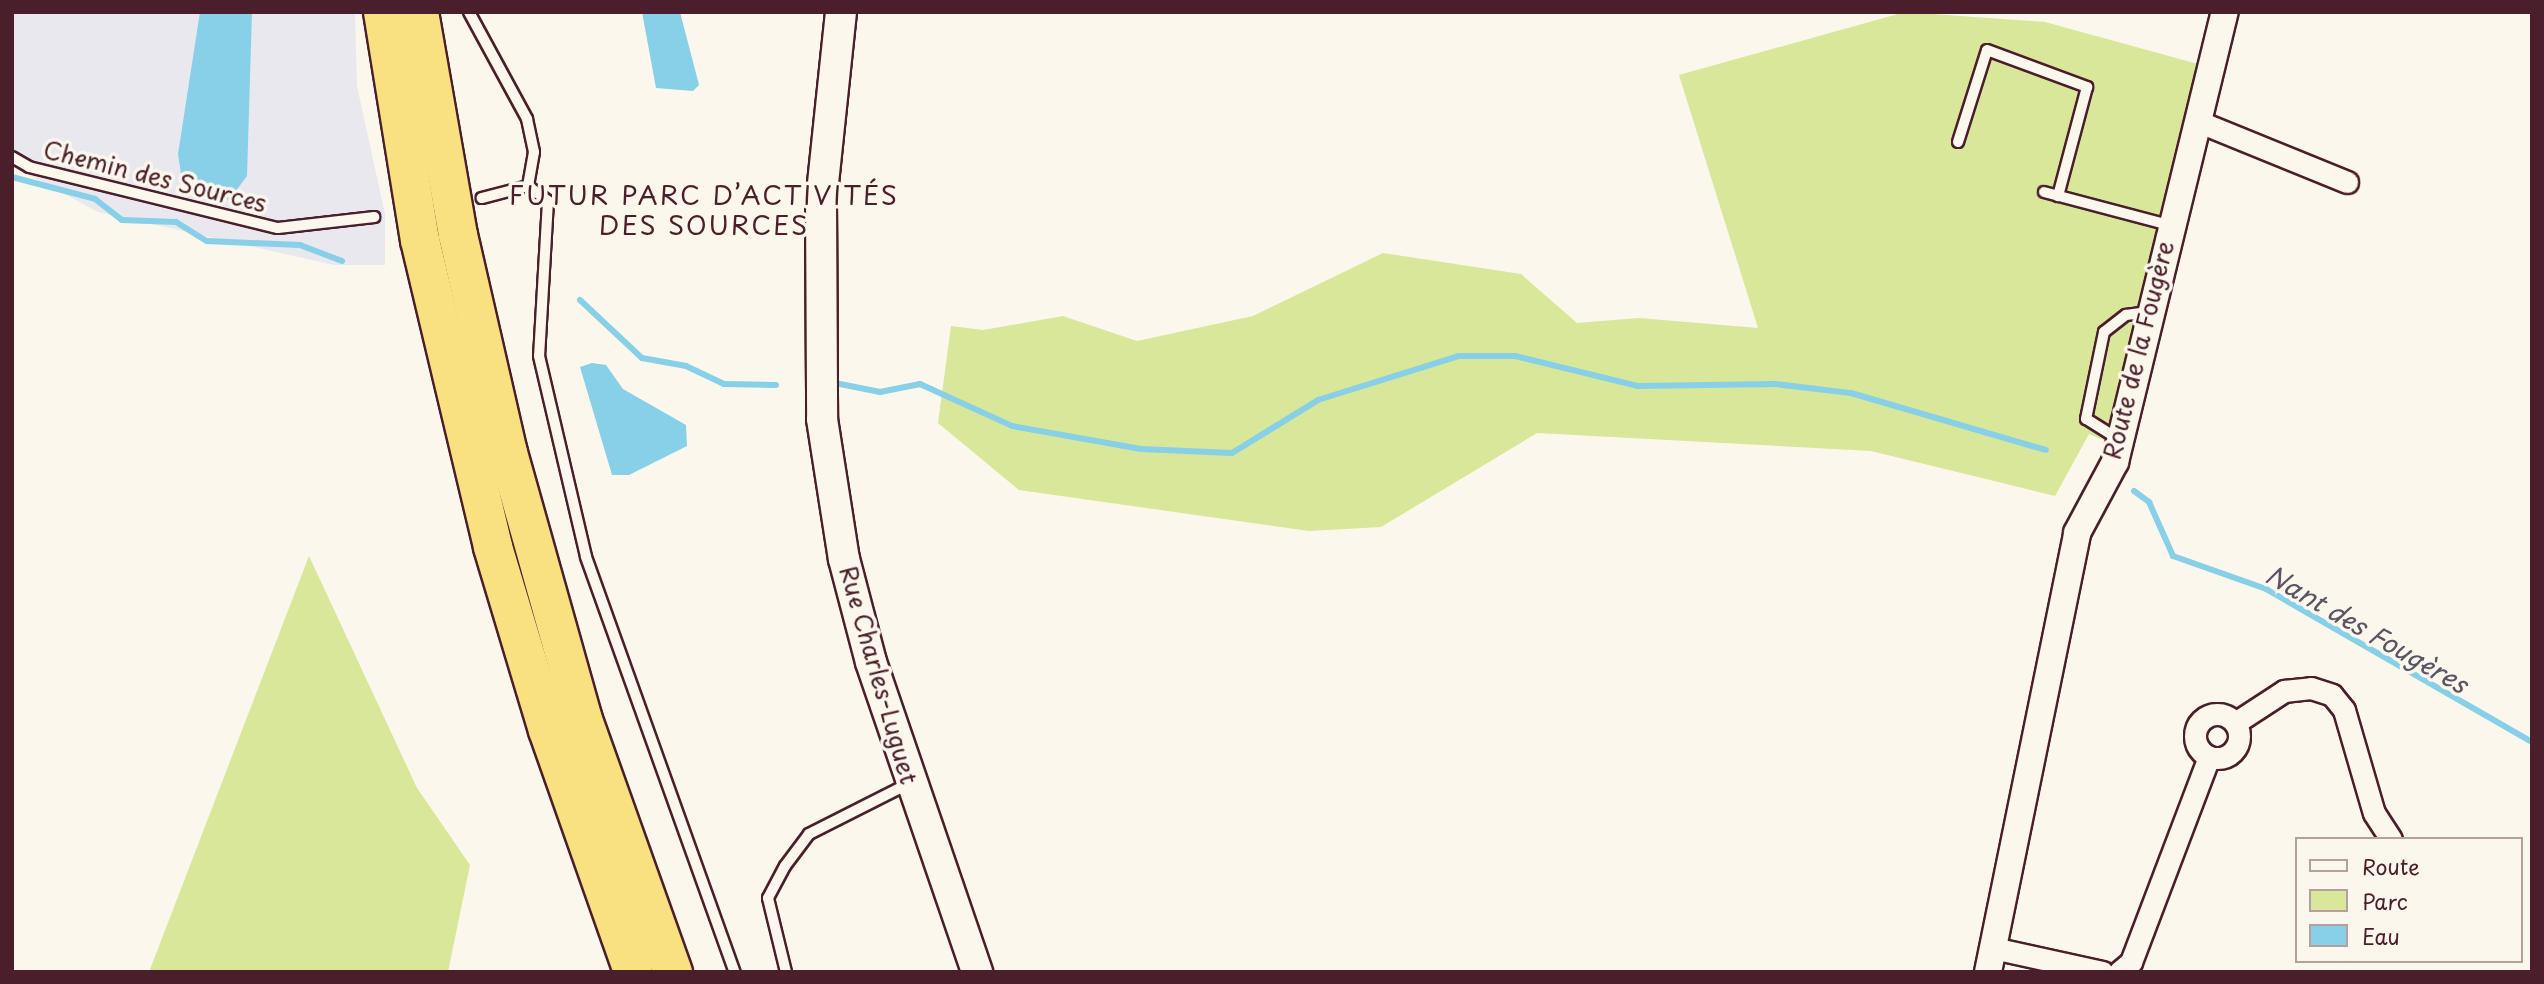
<!DOCTYPE html>
<html>
<head>
<meta charset="utf-8">
<style>
  body { margin:0 }
  #map { position:relative; width:2544px; height:984px; overflow:hidden; background:#fbf7ec; font-family:"Playpen Sans",sans-serif }
  div>[style] { position:absolute }
  .built>* { inset:0; background:#e9e8ef }
  .green>* { inset:0; background:#d8e79a }
  .water>* { inset:0; background:#87d0e8 }
  .stream>* { height:6px; margin:-3px; padding:0 3px; transform-origin:3px; border-radius:3px; background:#87d0e8 }
  .roads { filter:drop-shadow(2px 0 #4a1f2b) drop-shadow(-2px 0 #4a1f2b) drop-shadow(0 2px #4a1f2b) drop-shadow(0 -2px #4a1f2b) }
  .service>* { height:10px; margin:-5px; padding:0 5px; transform-origin:5px; border-radius:5px; background:#fbf7ec }
  .minor>* { height:21px; margin:-10.5px; padding:0 10.5px; transform-origin:10.5px; border-radius:10.5px; background:#fbf7ec }
  .minor>.ring { margin:-10.5px; padding:0; box-sizing:content-box; background:none; border:21px solid #fbf7ec; border-radius:50% }
  .tertiary>* { height:26px; margin:-13px; padding:0 13px; transform-origin:13px; border-radius:13px; background:#fbf7ec }
  .secondary>* { height:30px; margin:-15px; padding:0 15px; transform-origin:15px; border-radius:15px; background:#fbf7ec }
  .motorway>* { height:38px; margin:-19px; padding:0 19px; transform-origin:19px; border-radius:19px; background:#f9e181 }
  span { translate:-50% -50%; white-space:nowrap; text-align:center; line-height:1.15; -webkit-text-stroke:7px #fbf7ec; paint-order:stroke }
  .street-label { font-size:24px; color:#4a1f2b }
  .neighbourhood-label { font-size:26px; color:#4a1f2b; letter-spacing:2px }
  .water-label { font-size:26px; color:#5c5464; font-style:italic }
  .frame { position:absolute; inset:0; border:14px solid #4a1f2b; pointer-events:none }
  .legend { position:absolute; left:2295px; top:837px; width:228px; height:126px; box-sizing:border-box; background:#fbf7ec; border:2px solid #b4a19f; margin:0; padding:9px 12px; list-style:none; font-size:21px; color:#4a1f2b }
  .legend li { display:flex; align-items:center; gap:14px; height:35px }
  .legend b { width:35px; border:2px solid #b4a19f }
</style>
</head>
<body>
<div id="map">
  <div class="built">
    <div style="clip-path:polygon(12px 12px,355px 12px,357px 86px,385px 214px,385px 265px,334px 265px,98px 212px,12px 166px)"></div>
  </div>
  <div class="green">
    <div style="clip-path:polygon(1905px 12px,2045px 22px,2198px 64px,2106px 441px,2089px 434px,2055px 496px,1871px 451px,1537px 433px,1381px 527px,1309px 531px,1019px 490px,938px 423px,951px 326px,983px 330px,1063px 316px,1137px 341px,1253px 316px,1383px 253px,1521px 274px,1577px 323px,1639px 318px,1758px 328px,1679px 75px)"></div>
    <div style="clip-path:polygon(309px 556px,417px 788px,470px 865px,448px 972px,149px 972px)"></div>
  </div>
  <div class="water">
    <div style="clip-path:polygon(200px 12px,252px 12px,247px 176px,229px 200px,205px 195px,182px 180px,178px 154px)"></div>
    <div style="clip-path:polygon(642px 12px,680px 12px,699px 85px,693px 91px,656px 88px)"></div>
    <div style="clip-path:polygon(592px 363px,606px 365px,623px 389px,686px 425px,687px 446px,629px 475px,612px 475px,580px 367px)"></div>
  </div>
  <div class="stream">
    <div style="left:12px;top:177px;width:86px;rotate:14.8deg"></div>
    <div style="left:95px;top:199px;width:34px;rotate:38deg"></div>
    <div style="left:122px;top:220px;width:54px;rotate:2.1deg"></div>
    <div style="left:176px;top:222px;width:36px;rotate:32deg"></div>
    <div style="left:207px;top:241px;width:93px;rotate:2.5deg"></div>
    <div style="left:300px;top:245px;width:45px;rotate:20.9deg"></div>
    <div style="left:580px;top:300px;width:85px;rotate:43.1deg"></div>
    <div style="left:642px;top:358px;width:45px;rotate:10.3deg"></div>
    <div style="left:686px;top:366px;width:42px;rotate:25.3deg"></div>
    <div style="left:724px;top:384px;width:52px;rotate:1.1deg"></div>
    <div style="left:835px;top:383px;width:46px;rotate:11.3deg"></div>
    <div style="left:880px;top:392px;width:41px;rotate:-11.3deg"></div>
    <div style="left:920px;top:384px;width:101px;rotate:24.5deg"></div>
    <div style="left:1012px;top:426px;width:131px;rotate:10.1deg"></div>
    <div style="left:1141px;top:449px;width:91px;rotate:2.5deg"></div>
    <div style="left:1232px;top:453px;width:101px;rotate:-31.6deg"></div>
    <div style="left:1318px;top:400px;width:147px;rotate:-17.4deg"></div>
    <div style="left:1458px;top:356px;width:57px"></div>
    <div style="left:1515px;top:356px;width:127px;rotate:13.7deg"></div>
    <div style="left:1638px;top:386px;width:137px;rotate:-0.8deg"></div>
    <div style="left:1775px;top:384px;width:77px;rotate:6.8deg"></div>
    <div style="left:1851px;top:393px;width:203px;rotate:16.3deg"></div>
    <div style="left:2134px;top:491px;width:19px;rotate:36deg"></div>
    <div style="left:2149px;top:502px;width:59px;rotate:66deg"></div>
    <div style="left:2173px;top:556px;width:99px;rotate:19.5deg"></div>
    <div style="left:2266px;top:589px;width:307px;rotate:29.9deg"></div>
  </div>
  <div class="roads">
    <div class="service">
      <div style="left:469px;top:12px;width:122px;rotate:61.5deg"></div>
      <div style="left:527px;top:119px;width:34px;rotate:78deg"></div>
      <div style="left:534px;top:152px;width:35px;rotate:100deg"></div>
      <div style="left:528px;top:186px;width:48px;rotate:165.4deg"></div>
      <div style="left:1958px;top:142px;width:96px;rotate:-72.5deg"></div>
      <div style="left:1987px;top:50px;width:107px;rotate:20.3deg"></div>
      <div style="left:2087px;top:87px;width:113px;rotate:104.9deg"></div>
      <div style="left:12px;top:157px;width:20px;rotate:30deg"></div>
      <div style="left:29px;top:167px;width:256px;rotate:13.8deg"></div>
      <div style="left:278px;top:228px;width:97px;rotate:-6.5deg"></div>
      <div style="left:528px;top:186px;width:25px;rotate:37deg"></div>
      <div style="left:548px;top:201px;width:155px;rotate:93.3deg"></div>
      <div style="left:539px;top:356px;width:206px;rotate:76.8deg"></div>
      <div style="left:586px;top:557px;width:441px;rotate:70.3deg"></div>
      <div style="left:2044px;top:192px;width:129px;rotate:14.8deg"></div>
      <div style="left:2120px;top:440px;width:40px;rotate:-148deg"></div>
      <div style="left:2086px;top:419px;width:89px;rotate:-78.3deg"></div>
      <div style="left:2104px;top:332px;width:28px;rotate:-38deg"></div>
      <div style="left:2126px;top:315px;width:22px;rotate:-8deg"></div>
      <div style="left:786px;top:972px;width:76px;rotate:-103.7deg"></div>
      <div style="left:768px;top:898px;width:36px;rotate:-62deg"></div>
      <div style="left:785px;top:866px;width:40px;rotate:-53deg"></div>
      <div style="left:809px;top:834px;width:113px;rotate:-26.8deg"></div>
    </div>
    <div class="minor">
      <div style="left:2197px;top:121px;width:162px;rotate:22.1deg"></div>
      <div class="ring" style="left:2195px;top:714px;width:23px;height:23px"></div>
      <div style="left:2235px;top:723px;width:59px;rotate:-33.1deg"></div>
      <div style="left:2284px;top:691px;width:27px;rotate:-6deg"></div>
      <div style="left:2311px;top:688px;width:22px;rotate:18deg"></div>
      <div style="left:2332px;top:695px;width:19px;rotate:51deg"></div>
      <div style="left:2344px;top:710px;width:107px;rotate:73.8deg"></div>
      <div style="left:2374px;top:813px;width:31px;rotate:57deg"></div>
      <div style="left:1993px;top:948px;width:112px;rotate:12.4deg"></div>
      <div style="left:2119px;top:972px;width:16px;rotate:-40deg"></div>
      <div style="left:2131px;top:962px;width:219px;rotate:-69.2deg"></div>
    </div>
    <div class="tertiary">
      <div style="left:1988px;top:972px;width:448px;rotate:-78.5deg"></div>
      <div style="left:2077px;top:533px;width:81px;rotate:-61.8deg"></div>
      <div style="left:2115px;top:462px;width:463px;rotate:-76.3deg"></div>
    </div>
    <div class="secondary">
      <div style="left:841px;top:12px;width:190px;rotate:96deg"></div>
      <div style="left:821px;top:201px;width:218px;rotate:89.7deg"></div>
      <div style="left:822px;top:419px;width:142px;rotate:81.1deg"></div>
      <div style="left:844px;top:559px;width:106px;rotate:75.3deg"></div>
      <div style="left:871px;top:662px;width:328px;rotate:71.1deg"></div>
    </div>
    <div class="motorway">
      <div style="left:383px;top:12px;width:231px;rotate:80.8deg"></div>
      <div style="left:420px;top:240px;width:316px;rotate:76.6deg"></div>
      <div style="left:493px;top:547px;width:191px;rotate:73.3deg"></div>
      <div style="left:548px;top:730px;width:256px;rotate:70.6deg"></div>
      <div style="left:419px;top:12px;width:226px;rotate:80.1deg"></div>
      <div style="left:458px;top:235px;width:224px;rotate:77.1deg"></div>
      <div style="left:508px;top:453px;width:274px;rotate:74.3deg"></div>
      <div style="left:582px;top:717px;width:271px;rotate:70.4deg"></div>
    </div>
  </div>
  <div class="street-label">
    <span style="left:155px;top:176px;rotate:14deg">Chemin des Sources</span>
    <span style="left:2138px;top:350px;rotate:-76deg">Route de la Fougère</span>
    <span style="left:879px;top:675px;rotate:74deg">Rue Charles-Luguet</span>
  </div>
  <div class="neighbourhood-label">
    <span style="left:704px;top:210px">FUTUR PARC D’ACTIVITÉS<br>DES SOURCES</span>
  </div>
  <div class="water-label">
    <span style="left:2367px;top:629px;rotate:30deg">Nant des Fougères</span>
  </div>
  <div class="frame"></div>
  <ul class="legend">
  <li><b style="height:9px;background:#fbf7ec"></b>Route</li>
  <li><b style="height:19px;background:#d8e79a"></b>Parc</li>
  <li><b style="height:19px;background:#87d0e8"></b>Eau</li>
  </ul>
</div>
</body>
</html>
